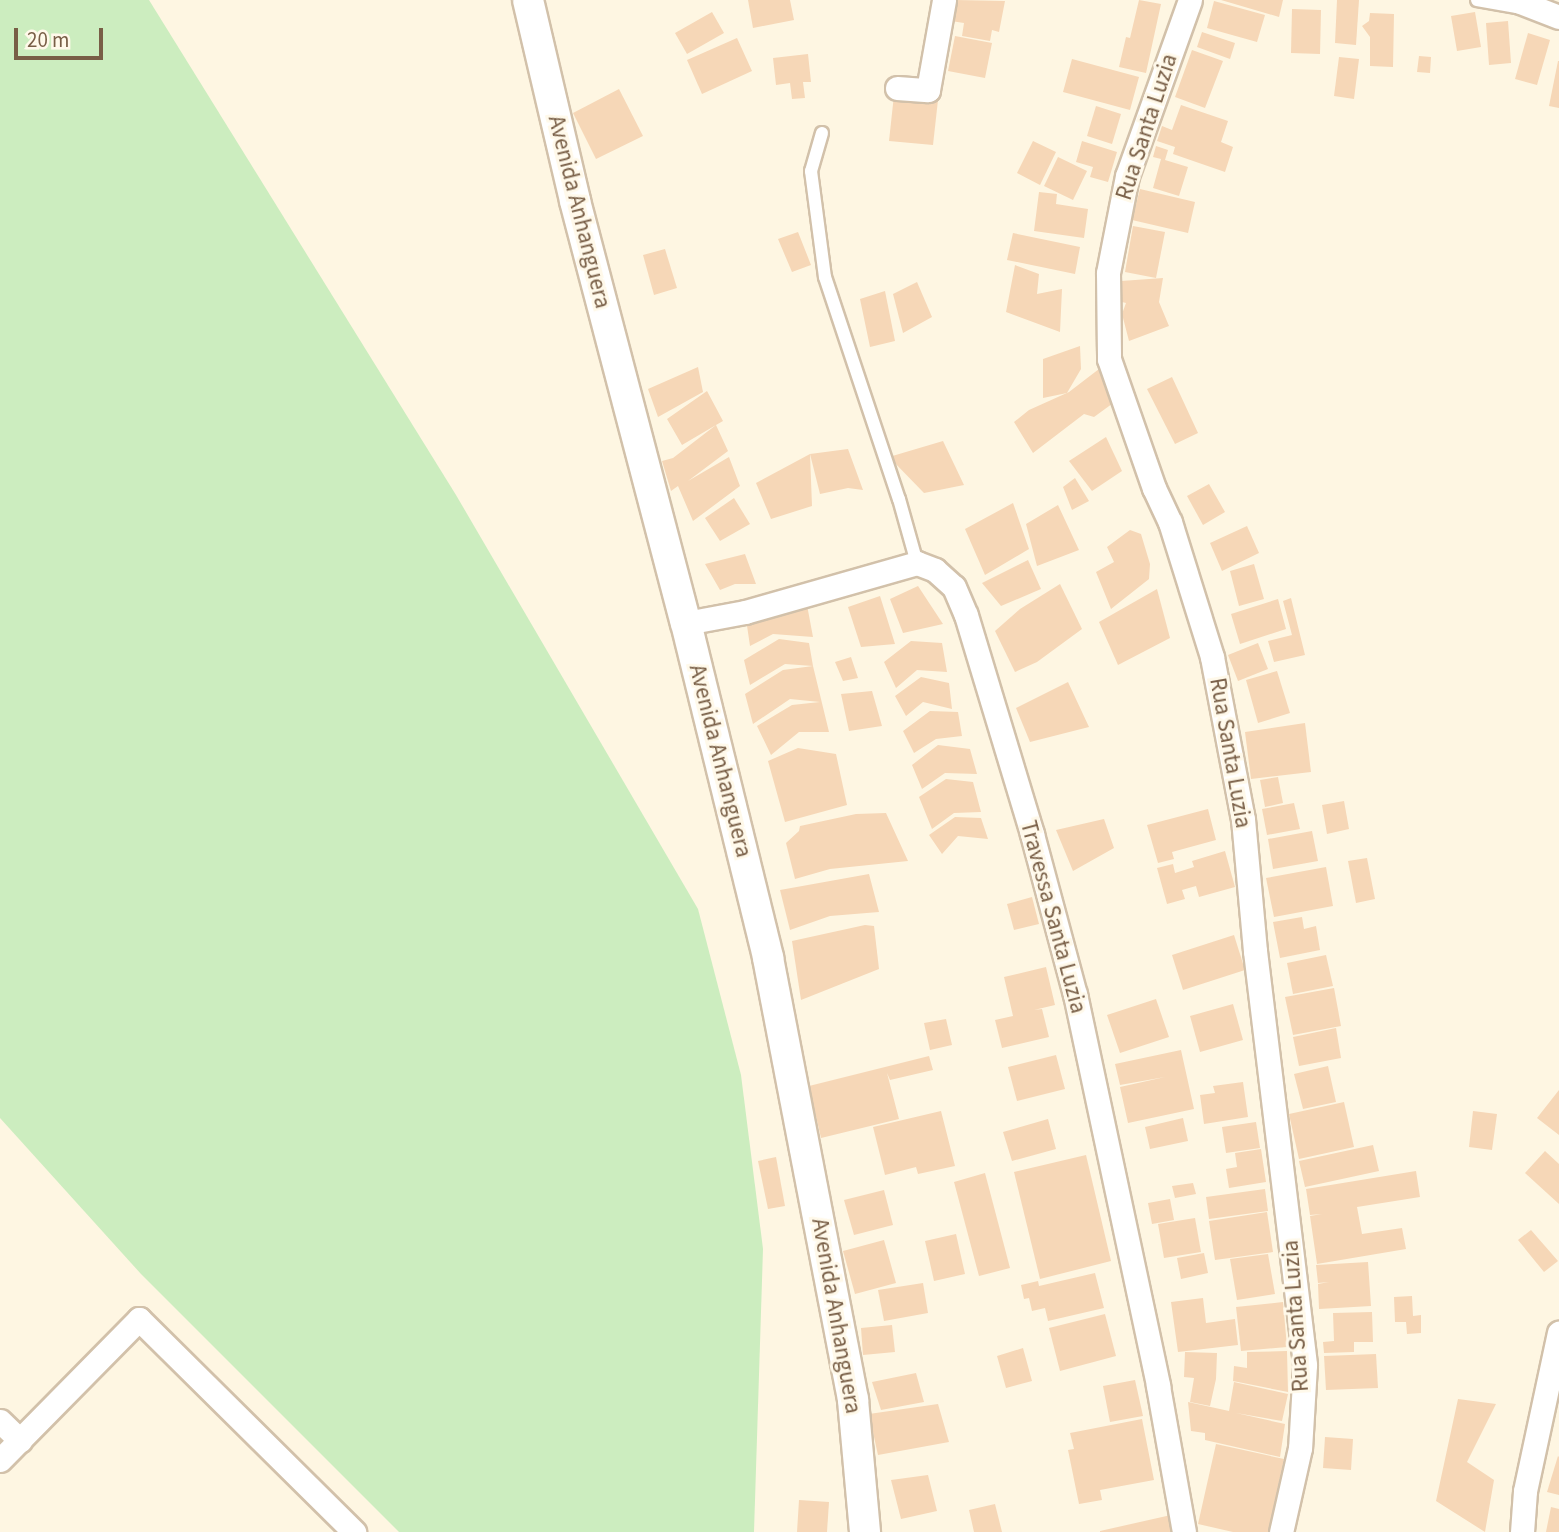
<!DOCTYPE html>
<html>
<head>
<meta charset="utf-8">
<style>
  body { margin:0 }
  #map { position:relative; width:1559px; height:1532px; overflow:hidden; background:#fef6e2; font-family:"Source Sans 3",sans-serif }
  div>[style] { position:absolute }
  .green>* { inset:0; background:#ccedbf }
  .building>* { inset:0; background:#f6d7b7 }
  .roads { filter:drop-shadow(2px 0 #d2c1aa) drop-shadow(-2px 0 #d2c1aa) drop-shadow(0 2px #d2c1aa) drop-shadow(0 -2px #d2c1aa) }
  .service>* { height:12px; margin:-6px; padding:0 6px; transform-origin:6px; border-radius:6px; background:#fff }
  .minor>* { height:23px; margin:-11.5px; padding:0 11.5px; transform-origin:11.5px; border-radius:11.5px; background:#fff }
  .tertiary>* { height:30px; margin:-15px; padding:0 15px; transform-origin:15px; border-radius:15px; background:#fff }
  span { translate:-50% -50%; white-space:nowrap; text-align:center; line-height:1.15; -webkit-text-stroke:6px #fff9ea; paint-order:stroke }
  .street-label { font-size:23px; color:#785e46 }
  .scale { position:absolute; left:14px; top:28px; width:89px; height:32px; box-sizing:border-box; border:4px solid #785e46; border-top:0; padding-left:9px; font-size:21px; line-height:24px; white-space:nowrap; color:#785e46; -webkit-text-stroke:5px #fff9ea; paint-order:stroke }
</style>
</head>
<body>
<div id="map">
  <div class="green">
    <div style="clip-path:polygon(0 0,149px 0,456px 495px,698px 909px,741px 1075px,763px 1249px,754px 1532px,399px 1532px,141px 1274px,0 1118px)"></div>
  </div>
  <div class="building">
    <div style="clip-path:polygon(748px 0,790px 0,794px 20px,753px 28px)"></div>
    <div style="clip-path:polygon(956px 0,1005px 1px,999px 32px,992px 30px,990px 41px,962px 36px,964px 23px,951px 21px)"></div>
    <div style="clip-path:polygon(1139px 0,1161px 4px,1146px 73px,1119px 67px,1126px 37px,1130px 38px)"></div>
    <div style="clip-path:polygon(1221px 0,1283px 0,1279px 17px)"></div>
    <div style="clip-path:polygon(1337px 0,1359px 0,1356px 45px,1335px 43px)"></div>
    <div style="clip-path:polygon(1214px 1px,1265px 15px,1257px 42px,1207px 28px)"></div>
    <div style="clip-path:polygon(1292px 9px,1321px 10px,1320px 54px,1291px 53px)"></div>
    <div style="clip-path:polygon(712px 12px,724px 33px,687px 54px,675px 33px)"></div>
    <div style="clip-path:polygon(1475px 12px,1481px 47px,1457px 51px,1451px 16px)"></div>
    <div style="clip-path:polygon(1370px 13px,1394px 14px,1393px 67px,1370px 66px,1370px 37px,1362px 26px,1369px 21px)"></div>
    <div style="clip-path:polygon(1508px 21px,1511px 63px,1489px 65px,1486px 23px)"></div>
    <div style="clip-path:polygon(1202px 32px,1235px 43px,1230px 59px,1197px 47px)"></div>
    <div style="clip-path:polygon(1528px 33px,1550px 40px,1537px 85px,1515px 79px)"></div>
    <div style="clip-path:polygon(955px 36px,992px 43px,985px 78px,948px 71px)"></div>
    <div style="clip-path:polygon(737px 38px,752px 71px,702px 94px,687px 60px)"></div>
    <div style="clip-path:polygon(1192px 50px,1223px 61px,1205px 108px,1175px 97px)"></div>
    <div style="clip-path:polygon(808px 54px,811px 82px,803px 82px,805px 98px,792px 99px,790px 83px,776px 85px,773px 58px)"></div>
    <div style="clip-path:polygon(1419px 56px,1431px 57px,1430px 73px,1417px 72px)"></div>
    <div style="clip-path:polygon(1339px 57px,1359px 59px,1354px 99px,1334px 96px)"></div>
    <div style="clip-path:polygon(1072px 59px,1139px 77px,1130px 110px,1063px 92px)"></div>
    <div style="clip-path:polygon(1558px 61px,1559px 61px,1559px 108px,1549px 106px)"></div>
    <div style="clip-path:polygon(619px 89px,643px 136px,596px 159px,573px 113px)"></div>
    <div style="clip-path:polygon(894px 95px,938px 100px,933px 145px,889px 141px)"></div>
    <div style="clip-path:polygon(1181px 105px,1228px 121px,1221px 142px,1233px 147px,1225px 172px,1173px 154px,1175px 147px,1157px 141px,1162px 126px,1172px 130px)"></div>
    <div style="clip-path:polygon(1096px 106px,1121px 114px,1112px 144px,1087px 136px)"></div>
    <div style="clip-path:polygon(1033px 141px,1056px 152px,1040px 185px,1017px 173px)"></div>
    <div style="clip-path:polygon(1082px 141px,1117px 152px,1108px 182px,1090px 177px,1093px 167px,1076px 162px)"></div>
    <div style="clip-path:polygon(1156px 146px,1168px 150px,1165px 160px,1188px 167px,1179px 196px,1153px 188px,1161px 159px,1153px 157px)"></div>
    <div style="clip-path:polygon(1058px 157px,1087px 171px,1073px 200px,1044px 186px)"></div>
    <div style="clip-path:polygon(1140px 189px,1195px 202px,1188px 233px,1132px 220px)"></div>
    <div style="clip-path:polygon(1039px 192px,1057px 194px,1056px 204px,1088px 209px,1084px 238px,1034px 231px)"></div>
    <div style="clip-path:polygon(1133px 226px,1165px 232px,1156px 278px,1125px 272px)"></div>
    <div style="clip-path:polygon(798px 232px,811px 265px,792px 272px,778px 239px)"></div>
    <div style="clip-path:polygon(1013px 233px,1080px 247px,1075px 274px,1007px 260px)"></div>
    <div style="clip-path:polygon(665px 249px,677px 288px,654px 295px,643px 255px)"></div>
    <div style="clip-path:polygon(1015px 265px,1039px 274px,1037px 294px,1062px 289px,1060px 332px,1006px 312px)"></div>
    <div style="clip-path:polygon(1163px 278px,1159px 302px,1169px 326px,1129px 341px,1122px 314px,1126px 303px,1118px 301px,1121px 281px)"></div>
    <div style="clip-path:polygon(917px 282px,932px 317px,903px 333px,893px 294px)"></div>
    <div style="clip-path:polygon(885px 291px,895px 341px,870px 347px,860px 299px)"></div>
    <div style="clip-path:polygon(1080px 346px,1081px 369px,1067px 393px,1043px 398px,1043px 359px)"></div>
    <div style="clip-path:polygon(698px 367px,703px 392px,658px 417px,648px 389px)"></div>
    <div style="clip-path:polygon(1099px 369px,1109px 379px,1116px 401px,1094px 417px,1084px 414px,1033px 453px,1014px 422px,1029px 410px,1069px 392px)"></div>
    <div style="clip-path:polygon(1172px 377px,1198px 433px,1175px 444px,1147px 389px)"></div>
    <div style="clip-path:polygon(707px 391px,723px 421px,716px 425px,728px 451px,688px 481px,729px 457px,740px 486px,693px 521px,678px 486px,671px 491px,662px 461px,673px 458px,716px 425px,682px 445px,667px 419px)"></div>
    <div style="clip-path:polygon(1106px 437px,1122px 471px,1092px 491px,1069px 461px)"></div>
    <div style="clip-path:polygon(943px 441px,964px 485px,924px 493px,889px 457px)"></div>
    <div style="clip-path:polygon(848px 449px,863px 490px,848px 488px,820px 494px,810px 454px)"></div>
    <div style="clip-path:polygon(810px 454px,812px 506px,771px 519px,756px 483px)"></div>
    <div style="clip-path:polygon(1075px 478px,1089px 501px,1072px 510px,1063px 487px)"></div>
    <div style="clip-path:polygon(1209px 484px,1225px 512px,1203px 525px,1187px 496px)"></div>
    <div style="clip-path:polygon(734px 498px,750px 524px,720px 541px,705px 518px)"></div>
    <div style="clip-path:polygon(1013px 503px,1029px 549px,985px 575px,965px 529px)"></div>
    <div style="clip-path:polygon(1058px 505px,1079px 550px,1037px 566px,1026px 524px)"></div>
    <div style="clip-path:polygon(1247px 526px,1259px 553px,1222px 571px,1210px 543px)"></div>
    <div style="clip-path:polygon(1130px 530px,1141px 534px,1150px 564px,1149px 579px,1111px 609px,1096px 572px,1114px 562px,1107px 547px)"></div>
    <div style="clip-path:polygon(745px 554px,756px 584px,735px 584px,720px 590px,705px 564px)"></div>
    <div style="clip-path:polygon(1028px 560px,1041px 589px,1001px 606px,982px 583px)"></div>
    <div style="clip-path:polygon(1254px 564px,1264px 599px,1239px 606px,1230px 571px)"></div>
    <div style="clip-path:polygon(1060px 584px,1082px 629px,1037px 662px,1015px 672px,995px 631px,1020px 609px)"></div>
    <div style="clip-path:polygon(918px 586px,943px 624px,903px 633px,890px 599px)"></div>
    <div style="clip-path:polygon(1157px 589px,1170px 638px,1118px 665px,1099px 622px)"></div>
    <div style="clip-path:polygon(880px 596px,895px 644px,861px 647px,848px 607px)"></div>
    <div style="clip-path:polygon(1291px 598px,1305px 655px,1274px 662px,1268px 641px,1292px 635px,1283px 601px)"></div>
    <div style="clip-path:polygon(1278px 599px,1286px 629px,1240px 644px,1231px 614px)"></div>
    <div style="clip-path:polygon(807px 605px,813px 637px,773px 634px,750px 646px,745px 612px)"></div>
    <div style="clip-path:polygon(779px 639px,809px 643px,813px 666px,785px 664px,750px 685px,744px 660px)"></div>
    <div style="clip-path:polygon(911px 641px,942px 643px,947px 672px,917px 670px,896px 688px,884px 662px)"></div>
    <div style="clip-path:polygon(1258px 643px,1268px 669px,1238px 681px,1228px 655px)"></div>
    <div style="clip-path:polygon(851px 657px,858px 678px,843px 681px,835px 662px)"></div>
    <div style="clip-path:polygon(813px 666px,829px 732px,799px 732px,771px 755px,757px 726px,792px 705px,820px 702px,790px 699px,753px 724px,745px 694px,783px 670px)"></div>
    <div style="clip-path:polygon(1277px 671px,1290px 713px,1258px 723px,1246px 680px)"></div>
    <div style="clip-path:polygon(921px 677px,949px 683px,952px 709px,923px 702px,906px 716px,895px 696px)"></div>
    <div style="clip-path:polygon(1068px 682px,1089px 727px,1030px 742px,1016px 708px)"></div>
    <div style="clip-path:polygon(872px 691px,882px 726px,849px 731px,841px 694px)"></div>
    <div style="clip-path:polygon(930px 711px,958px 712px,962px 736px,936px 739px,914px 753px,903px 731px)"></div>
    <div style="clip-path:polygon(1305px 723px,1311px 772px,1251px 779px,1245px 732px)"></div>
    <div style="clip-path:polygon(938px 745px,970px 749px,977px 774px,945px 773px,922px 789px,912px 765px)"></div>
    <div style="clip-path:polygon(798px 748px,836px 754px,847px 805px,785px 822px,768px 761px)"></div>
    <div style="clip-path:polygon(1278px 777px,1283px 803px,1265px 807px,1260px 780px)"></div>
    <div style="clip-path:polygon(946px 779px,973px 782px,981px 812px,954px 813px,932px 829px,919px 797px)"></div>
    <div style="clip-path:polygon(1344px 801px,1349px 829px,1327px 834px,1322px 805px)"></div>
    <div style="clip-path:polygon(1294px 803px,1300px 829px,1267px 835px,1262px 809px)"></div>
    <div style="clip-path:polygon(1208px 809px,1216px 840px,1172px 852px,1174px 859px,1158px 863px,1147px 825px)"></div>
    <div style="clip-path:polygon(886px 813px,908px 861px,830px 869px,795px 879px,786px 843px,799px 831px,800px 826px,856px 814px)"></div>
    <div style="clip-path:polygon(955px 817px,981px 818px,988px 839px,958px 836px,942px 854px,929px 835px)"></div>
    <div style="clip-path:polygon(1104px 819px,1114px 848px,1073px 871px,1056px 830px)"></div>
    <div style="clip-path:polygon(1312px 831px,1318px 861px,1273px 869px,1268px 839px)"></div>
    <div style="clip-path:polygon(1225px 851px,1235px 887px,1199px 897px,1196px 886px,1182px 890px,1185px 899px,1167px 904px,1157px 868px,1173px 864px,1175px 873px,1194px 867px,1192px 861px)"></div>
    <div style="clip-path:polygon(1367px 858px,1375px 899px,1356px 903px,1348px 861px)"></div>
    <div style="clip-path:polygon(1326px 867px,1333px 906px,1274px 917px,1266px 878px)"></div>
    <div style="clip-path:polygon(869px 874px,879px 912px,830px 916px,790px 930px,780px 890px)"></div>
    <div style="clip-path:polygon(1032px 897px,1039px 924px,1014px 930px,1007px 904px)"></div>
    <div style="clip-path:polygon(1302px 917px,1304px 929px,1316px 926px,1320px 950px,1280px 958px,1273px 922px)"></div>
    <div style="clip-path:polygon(865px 925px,874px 926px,879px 969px,801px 1000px,792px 941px)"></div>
    <div style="clip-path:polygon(1234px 935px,1245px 970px,1183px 990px,1172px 955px)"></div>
    <div style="clip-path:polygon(1326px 955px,1333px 986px,1293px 994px,1287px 963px)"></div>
    <div style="clip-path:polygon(1046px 967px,1055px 1005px,1034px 1010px,1042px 1009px,1049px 1037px,1002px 1048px,995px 1020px,1013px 1016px,1004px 977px)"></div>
    <div style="clip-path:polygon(1334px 988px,1341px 1026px,1293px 1035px,1285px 997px)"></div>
    <div style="clip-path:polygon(1156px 999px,1169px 1037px,1120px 1053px,1107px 1015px)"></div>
    <div style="clip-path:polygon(1233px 1004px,1243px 1040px,1200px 1052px,1190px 1016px)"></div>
    <div style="clip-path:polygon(946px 1019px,952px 1045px,930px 1050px,924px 1023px)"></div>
    <div style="clip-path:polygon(1336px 1028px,1341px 1058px,1299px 1066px,1293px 1037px)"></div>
    <div style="clip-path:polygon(1181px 1050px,1194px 1109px,1128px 1123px,1120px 1087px,1165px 1077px,1120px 1085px,1115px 1064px)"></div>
    <div style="clip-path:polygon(1056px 1055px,1065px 1089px,1017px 1101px,1008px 1067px)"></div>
    <div style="clip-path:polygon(929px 1056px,933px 1070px,890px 1080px,887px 1073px,899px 1119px,821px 1138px,809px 1086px)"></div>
    <div style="clip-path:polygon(1328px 1066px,1336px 1102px,1303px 1109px,1294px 1074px)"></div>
    <div style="clip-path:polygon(1243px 1082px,1248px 1117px,1204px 1124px,1200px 1095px,1215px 1093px,1213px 1086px)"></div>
    <div style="clip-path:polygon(1559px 1090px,1559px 1135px,1537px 1118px)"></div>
    <div style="clip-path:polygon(1344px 1102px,1354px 1147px,1299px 1159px,1289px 1114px)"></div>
    <div style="clip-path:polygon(941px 1111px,955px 1166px,918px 1174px,916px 1167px,885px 1175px,873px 1127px)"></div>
    <div style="clip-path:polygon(1473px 1111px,1497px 1114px,1492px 1150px,1469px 1147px)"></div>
    <div style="clip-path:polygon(1183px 1118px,1188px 1141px,1150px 1149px,1145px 1127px)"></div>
    <div style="clip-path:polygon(1048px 1119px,1056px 1149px,1012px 1161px,1003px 1132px)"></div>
    <div style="clip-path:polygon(1256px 1122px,1260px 1148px,1226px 1153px,1222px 1127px)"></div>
    <div style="clip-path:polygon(1373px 1145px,1379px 1171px,1305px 1187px,1299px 1161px)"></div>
    <div style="clip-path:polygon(1261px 1149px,1266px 1182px,1229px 1188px,1226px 1169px,1237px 1167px,1235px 1153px)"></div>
    <div style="clip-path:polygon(1545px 1151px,1559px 1164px,1559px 1204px,1525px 1173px)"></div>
    <div style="clip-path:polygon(1086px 1155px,1111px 1261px,1040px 1279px,1014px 1172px)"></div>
    <div style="clip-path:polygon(776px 1157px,785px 1206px,768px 1209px,758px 1161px)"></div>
    <div style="clip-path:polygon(1416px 1171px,1420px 1197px,1357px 1207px,1362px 1234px,1402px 1228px,1406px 1249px,1317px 1264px,1310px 1216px,1322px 1214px,1310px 1215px,1306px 1189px)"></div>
    <div style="clip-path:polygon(985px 1173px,1010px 1268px,979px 1276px,954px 1182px)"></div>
    <div style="clip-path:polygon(1193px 1183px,1196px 1194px,1175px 1198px,1172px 1186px)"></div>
    <div style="clip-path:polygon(1265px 1189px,1268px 1211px,1209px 1219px,1206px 1197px)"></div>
    <div style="clip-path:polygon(884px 1190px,893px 1225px,854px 1235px,844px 1200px)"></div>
    <div style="clip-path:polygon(1170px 1199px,1174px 1220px,1152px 1224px,1148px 1203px)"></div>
    <div style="clip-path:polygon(1267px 1212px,1273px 1252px,1215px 1260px,1209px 1221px)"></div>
    <div style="clip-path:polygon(1195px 1218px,1201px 1252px,1164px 1258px,1158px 1224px)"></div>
    <div style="clip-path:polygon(1531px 1230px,1558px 1261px,1544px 1272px,1518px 1240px)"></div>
    <div style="clip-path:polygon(956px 1234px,965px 1274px,934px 1281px,925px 1241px)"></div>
    <div style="clip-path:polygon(884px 1240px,896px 1283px,855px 1294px,843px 1251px)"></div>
    <div style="clip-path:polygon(1204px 1253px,1208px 1273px,1181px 1279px,1177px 1258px)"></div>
    <div style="clip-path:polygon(1268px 1254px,1275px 1294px,1237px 1300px,1230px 1259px)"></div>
    <div style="clip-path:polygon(1368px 1262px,1371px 1306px,1319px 1309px,1318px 1284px,1329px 1282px,1318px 1283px,1316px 1265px)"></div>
    <div style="clip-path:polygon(1095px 1273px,1104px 1308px,1048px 1321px,1045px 1308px,1032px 1311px,1029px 1298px,1024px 1299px,1021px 1285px,1038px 1281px,1039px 1286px)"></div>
    <div style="clip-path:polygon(923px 1283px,928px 1313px,884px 1321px,878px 1290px)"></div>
    <div style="clip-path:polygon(1412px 1296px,1413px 1316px,1421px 1315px,1421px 1333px,1407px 1334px,1406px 1322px,1395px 1322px,1394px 1297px)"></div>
    <div style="clip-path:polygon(1203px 1298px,1206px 1323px,1235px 1319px,1238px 1345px,1178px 1352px,1171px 1302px)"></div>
    <div style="clip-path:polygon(1283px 1302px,1287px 1347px,1241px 1351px,1236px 1307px)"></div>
    <div style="clip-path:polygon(1372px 1312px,1373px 1342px,1354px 1342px,1354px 1352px,1324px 1353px,1323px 1342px,1334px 1341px,1333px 1313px)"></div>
    <div style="clip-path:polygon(1105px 1314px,1116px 1356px,1060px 1371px,1049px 1328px)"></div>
    <div style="clip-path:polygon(892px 1325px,895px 1352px,863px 1355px,861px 1328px)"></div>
    <div style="clip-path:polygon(1023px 1348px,1032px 1381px,1006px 1388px,997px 1356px)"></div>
    <div style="clip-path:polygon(1287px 1351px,1288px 1392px,1233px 1381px,1234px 1366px,1247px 1368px,1247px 1352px)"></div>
    <div style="clip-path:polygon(1185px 1352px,1217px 1353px,1216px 1379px,1210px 1406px,1190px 1402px,1194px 1378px,1184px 1377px)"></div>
    <div style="clip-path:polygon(1376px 1354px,1378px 1388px,1326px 1390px,1324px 1356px)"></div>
    <div style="clip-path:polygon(916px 1373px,924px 1402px,881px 1410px,872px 1382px)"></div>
    <div style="clip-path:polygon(1135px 1380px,1143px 1416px,1110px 1422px,1103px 1386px)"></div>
    <div style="clip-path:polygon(1234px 1382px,1288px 1394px,1282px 1421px,1236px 1413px,1285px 1424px,1280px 1457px,1205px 1440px,1205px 1433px,1191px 1431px,1188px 1402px,1229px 1411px)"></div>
    <div style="clip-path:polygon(1458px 1399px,1496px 1404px,1467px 1462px,1494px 1480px,1485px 1532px,1436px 1501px)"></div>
    <div style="clip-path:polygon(938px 1404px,949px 1442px,878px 1455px,869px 1414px)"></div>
    <div style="clip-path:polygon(1142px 1419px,1154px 1480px,1100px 1490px,1102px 1500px,1079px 1504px,1068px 1450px,1074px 1449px,1070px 1433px)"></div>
    <div style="clip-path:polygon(1325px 1437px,1353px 1439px,1351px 1470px,1323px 1468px)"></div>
    <div style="clip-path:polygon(1216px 1444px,1284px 1459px,1268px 1532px,1233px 1532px,1198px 1524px)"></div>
    <div style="clip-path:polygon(1558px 1456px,1559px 1457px,1559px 1495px,1547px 1492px)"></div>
    <div style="clip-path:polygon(928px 1475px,937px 1511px,901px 1519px,891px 1480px)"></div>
    <div style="clip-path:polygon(799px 1500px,829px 1502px,827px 1532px,797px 1532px)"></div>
    <div style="clip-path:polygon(995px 1504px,1002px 1532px,974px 1532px,969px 1510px)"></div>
    <div style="clip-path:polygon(1551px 1507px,1559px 1509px,1559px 1532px,1546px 1532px)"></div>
    <div style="clip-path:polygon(1171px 1515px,1175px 1532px,1100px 1532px,1100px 1531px)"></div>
  </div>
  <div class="roads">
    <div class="service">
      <div style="left:1477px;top:0;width:46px;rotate:10.1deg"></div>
      <div style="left:822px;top:133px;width:40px;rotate:106deg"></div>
      <div style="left:811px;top:171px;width:107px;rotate:82.5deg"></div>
      <div style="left:825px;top:277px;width:234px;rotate:71.6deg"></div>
      <div style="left:899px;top:499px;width:66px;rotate:74.3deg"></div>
    </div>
    <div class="minor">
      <div style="left:1190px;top:0;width:187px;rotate:109.7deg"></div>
      <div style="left:1127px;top:176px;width:99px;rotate:101.1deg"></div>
      <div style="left:1108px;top:273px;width:86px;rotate:89.3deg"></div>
      <div style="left:1109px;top:359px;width:137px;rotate:70.8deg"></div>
      <div style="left:1154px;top:488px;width:38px;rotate:65deg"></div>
      <div style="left:1170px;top:522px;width:141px;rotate:72.7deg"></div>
      <div style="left:1212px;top:657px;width:165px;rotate:79.2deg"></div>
      <div style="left:1243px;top:819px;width:133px;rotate:84.8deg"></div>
      <div style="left:1255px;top:951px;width:417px;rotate:83.1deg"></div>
      <div style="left:1305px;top:1365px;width:83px;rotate:93.4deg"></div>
      <div style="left:1300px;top:1448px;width:86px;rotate:102.7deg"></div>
      <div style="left:1515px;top:0;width:47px;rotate:21.1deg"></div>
      <div style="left:897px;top:88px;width:31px;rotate:4deg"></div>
      <div style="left:928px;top:90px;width:91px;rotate:-79.9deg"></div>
      <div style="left:686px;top:623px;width:60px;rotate:-10.6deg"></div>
      <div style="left:745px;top:612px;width:179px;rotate:-15.9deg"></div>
      <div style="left:917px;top:563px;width:19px;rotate:21deg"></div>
      <div style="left:935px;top:570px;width:25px;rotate:42deg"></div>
      <div style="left:954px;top:587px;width:30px;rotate:67deg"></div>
      <div style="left:966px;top:615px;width:229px;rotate:73.2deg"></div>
      <div style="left:1032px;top:834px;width:166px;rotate:75deg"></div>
      <div style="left:1075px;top:994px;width:401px;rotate:78deg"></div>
      <div style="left:1158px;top:1386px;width:148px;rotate:79.9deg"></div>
      <div style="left:0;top:1421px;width:28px;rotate:44deg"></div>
      <div style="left:0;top:1460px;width:198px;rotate:-45.4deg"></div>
      <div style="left:139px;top:1319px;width:303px;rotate:44.7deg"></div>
      <div style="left:1522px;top:1532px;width:41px;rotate:-85.8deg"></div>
      <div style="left:1525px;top:1491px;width:162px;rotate:-77.9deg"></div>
    </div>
    <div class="tertiary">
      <div style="left:528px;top:0;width:206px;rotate:76.8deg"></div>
      <div style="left:575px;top:201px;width:436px;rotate:75.3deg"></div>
      <div style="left:686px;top:623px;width:345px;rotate:76.2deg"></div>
      <div style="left:768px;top:958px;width:450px;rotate:79.1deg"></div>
      <div style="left:853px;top:1400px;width:133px;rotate:84.8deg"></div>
    </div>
  </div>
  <div class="street-label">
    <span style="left:1147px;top:127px;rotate:-72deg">Rua Santa Luzia</span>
    <span style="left:579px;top:212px;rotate:76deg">Avenida Anhanguera</span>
    <span style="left:1230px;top:753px;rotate:80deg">Rua Santa Luzia</span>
    <span style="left:720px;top:761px;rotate:76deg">Avenida Anhanguera</span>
    <span style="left:1053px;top:917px;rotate:75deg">Travessa Santa Luzia</span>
    <span style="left:836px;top:1316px;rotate:80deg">Avenida Anhanguera</span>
    <span style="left:1296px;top:1316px;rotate:-94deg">Rua Santa Luzia</span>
  </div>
  <div class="scale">20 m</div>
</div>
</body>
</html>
